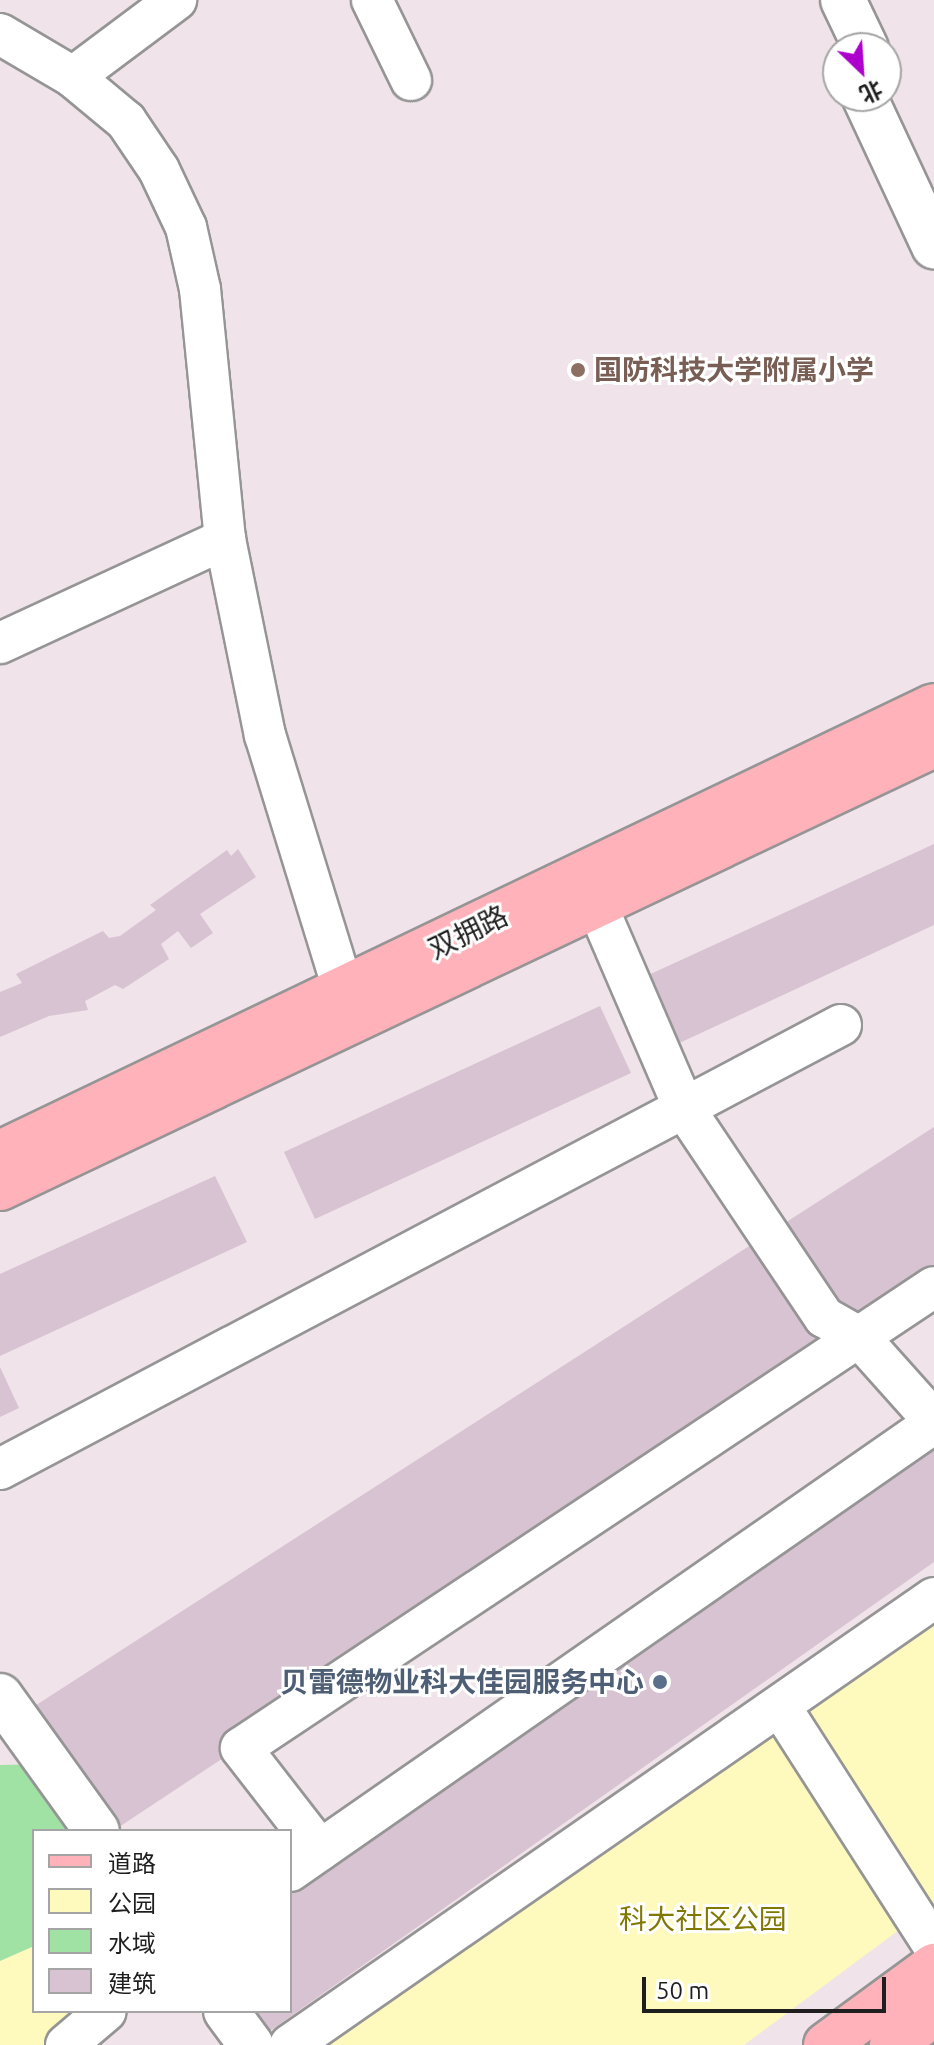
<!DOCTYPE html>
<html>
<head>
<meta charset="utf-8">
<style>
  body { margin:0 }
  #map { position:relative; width:934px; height:2045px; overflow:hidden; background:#f0e3e9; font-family:Ubuntu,"Noto Sans SC",sans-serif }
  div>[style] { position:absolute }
  .park>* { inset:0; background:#fef9bc }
  .water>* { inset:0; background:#9fe2a4 }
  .building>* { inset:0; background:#d7c3d1 }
  .roads { filter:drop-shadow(2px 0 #959595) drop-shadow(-2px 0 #959595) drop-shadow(0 2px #959595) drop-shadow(0 -2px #959595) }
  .minor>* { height:40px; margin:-20px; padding:0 20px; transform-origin:20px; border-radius:20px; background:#fff }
  .tertiary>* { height:44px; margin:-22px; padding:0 22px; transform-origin:22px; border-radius:22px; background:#fff }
  .secondary>* { height:44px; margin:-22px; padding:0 22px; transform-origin:22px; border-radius:22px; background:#ffb2ba }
  .dots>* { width:22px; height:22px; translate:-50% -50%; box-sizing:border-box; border:4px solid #fff; border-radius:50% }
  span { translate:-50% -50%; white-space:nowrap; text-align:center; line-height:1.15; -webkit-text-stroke:6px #fff; paint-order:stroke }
  .education-label { font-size:28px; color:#785e54; font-weight:700 }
  .left { translate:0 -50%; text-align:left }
  .street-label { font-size:28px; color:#1e1e1e }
  .service-label { font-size:28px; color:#4e5e75; font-weight:700 }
  .right { translate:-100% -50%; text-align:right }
  .park-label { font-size:28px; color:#807803 }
  .legend { position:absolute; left:32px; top:1829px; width:260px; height:184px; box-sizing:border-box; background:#fff; border:2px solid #a5a5a5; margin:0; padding:10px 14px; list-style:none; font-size:24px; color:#1e1e1e }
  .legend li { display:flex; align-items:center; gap:16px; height:40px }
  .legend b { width:40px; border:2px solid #a5a5a5 }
  .north { position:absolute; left:822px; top:32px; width:80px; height:80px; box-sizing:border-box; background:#fff; border:2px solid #a5a5a5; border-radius:50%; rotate:155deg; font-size:22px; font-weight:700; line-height:32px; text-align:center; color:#1e1e1e }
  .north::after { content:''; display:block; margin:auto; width:28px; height:36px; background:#ad00cc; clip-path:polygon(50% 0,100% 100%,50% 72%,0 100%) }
  .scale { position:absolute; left:642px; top:1977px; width:244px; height:36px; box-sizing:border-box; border:4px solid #1e1e1e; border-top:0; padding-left:10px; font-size:24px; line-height:28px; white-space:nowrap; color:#1e1e1e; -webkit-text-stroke:6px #fff; paint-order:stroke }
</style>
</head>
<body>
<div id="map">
  <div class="park">
    <div style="clip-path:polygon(934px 1612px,934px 1904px,744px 2045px,290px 2045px)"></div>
    <div style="clip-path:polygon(34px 1946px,34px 2011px,106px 2011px,66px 2045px,0 2045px,0 1961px)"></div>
  </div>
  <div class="water">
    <div style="clip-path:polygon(49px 1764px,97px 1831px,34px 1831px,34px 1946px,0 1961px,0 1765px)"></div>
  </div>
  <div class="building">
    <div style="clip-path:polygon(934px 844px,934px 925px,675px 1045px,644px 977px)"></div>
    <div style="clip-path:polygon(238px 849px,256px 877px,200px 914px,213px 933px,191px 948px,178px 931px,161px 944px,169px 959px,123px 989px,115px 985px,85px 1001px,88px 1010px,49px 1016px,0 1037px,0 992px,22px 983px,16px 974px,103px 931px,109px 938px,120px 936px,156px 910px,150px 905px,227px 850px,231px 856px)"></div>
    <div style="clip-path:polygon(600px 1006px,631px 1073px,315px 1219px,284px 1152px)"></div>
    <div style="clip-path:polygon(934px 1127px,934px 1287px,113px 1831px,16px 1718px)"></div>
    <div style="clip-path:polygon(215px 1176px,247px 1242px,0 1356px,0 1274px)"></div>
    <div style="clip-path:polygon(0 1367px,19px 1408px,0 1417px)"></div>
    <div style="clip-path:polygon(934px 1423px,934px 1562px,250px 2045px,226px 2011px,290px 2011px,290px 1871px)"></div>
  </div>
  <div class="roads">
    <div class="minor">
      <div style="left:372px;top:0;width:89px;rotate:64deg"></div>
      <div style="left:0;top:34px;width:85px;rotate:30.5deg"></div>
      <div style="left:73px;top:77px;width:69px;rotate:39.7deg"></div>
      <div style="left:126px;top:121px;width:59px;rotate:56deg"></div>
      <div style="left:159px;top:170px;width:63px;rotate:64.7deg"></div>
      <div style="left:186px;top:227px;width:64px;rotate:77.3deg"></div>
      <div style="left:200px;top:289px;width:251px;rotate:84.3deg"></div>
      <div style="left:225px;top:539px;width:200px;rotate:78.5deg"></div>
      <div style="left:265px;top:735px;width:268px;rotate:72.9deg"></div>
      <div style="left:73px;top:77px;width:129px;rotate:-36.8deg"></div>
      <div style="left:0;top:643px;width:248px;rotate:-24.8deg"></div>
      <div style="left:597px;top:906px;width:220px;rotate:66.7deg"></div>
      <div style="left:684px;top:1108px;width:252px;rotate:56.2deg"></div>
      <div style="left:824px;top:1317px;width:40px;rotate:29.7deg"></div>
      <div style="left:859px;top:1337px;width:113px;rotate:48.2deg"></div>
      <div style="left:0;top:1469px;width:951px;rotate:-27.83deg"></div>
      <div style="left:781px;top:1708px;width:283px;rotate:57.3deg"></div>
      <div style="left:320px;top:1850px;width:129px;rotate:-127.8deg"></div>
      <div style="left:241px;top:1748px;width:832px;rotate:-33.63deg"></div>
      <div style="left:290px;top:1871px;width:784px;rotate:-34.82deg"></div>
      <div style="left:66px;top:2045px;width:52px;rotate:-40.4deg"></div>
      <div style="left:290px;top:2045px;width:784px;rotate:-34.76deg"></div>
    </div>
    <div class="tertiary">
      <div style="left:843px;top:0;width:53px;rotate:64.4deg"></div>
      <div style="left:864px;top:96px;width:166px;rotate:65deg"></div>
      <div style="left:0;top:1696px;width:166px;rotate:54.3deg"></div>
      <div style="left:226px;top:2011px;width:42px;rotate:53.7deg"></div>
    </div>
    <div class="secondary">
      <div style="left:0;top:1153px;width:1035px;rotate:-25.58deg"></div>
      <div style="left:0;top:1188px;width:1034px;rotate:-25.38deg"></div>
      <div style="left:826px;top:2045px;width:134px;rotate:-36.2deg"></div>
      <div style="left:892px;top:2045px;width:52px;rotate:-36.4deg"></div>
    </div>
  </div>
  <div class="dots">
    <div style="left:578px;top:370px;background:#8d6e63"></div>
    <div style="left:660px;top:1682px;background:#5c6f8a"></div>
  </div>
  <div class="education-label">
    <span class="left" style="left:594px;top:370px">国防科技大学附属小学</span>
  </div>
  <div class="street-label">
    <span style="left:468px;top:932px;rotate:-26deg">双拥路</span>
  </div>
  <div class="service-label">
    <span class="right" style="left:644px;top:1682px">贝雷德物业科大佳园服务中心</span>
  </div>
  <div class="park-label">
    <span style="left:703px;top:1919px">科大社区公园</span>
  </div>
  <ul class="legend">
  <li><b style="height:10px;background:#ffb2ba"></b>道路</li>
  <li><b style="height:22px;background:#fef9bc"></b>公园</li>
  <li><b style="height:22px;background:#9fe2a4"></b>水域</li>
  <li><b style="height:22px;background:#d7c3d1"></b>建筑</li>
  </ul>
  <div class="north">北</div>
  <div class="scale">50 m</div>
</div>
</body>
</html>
